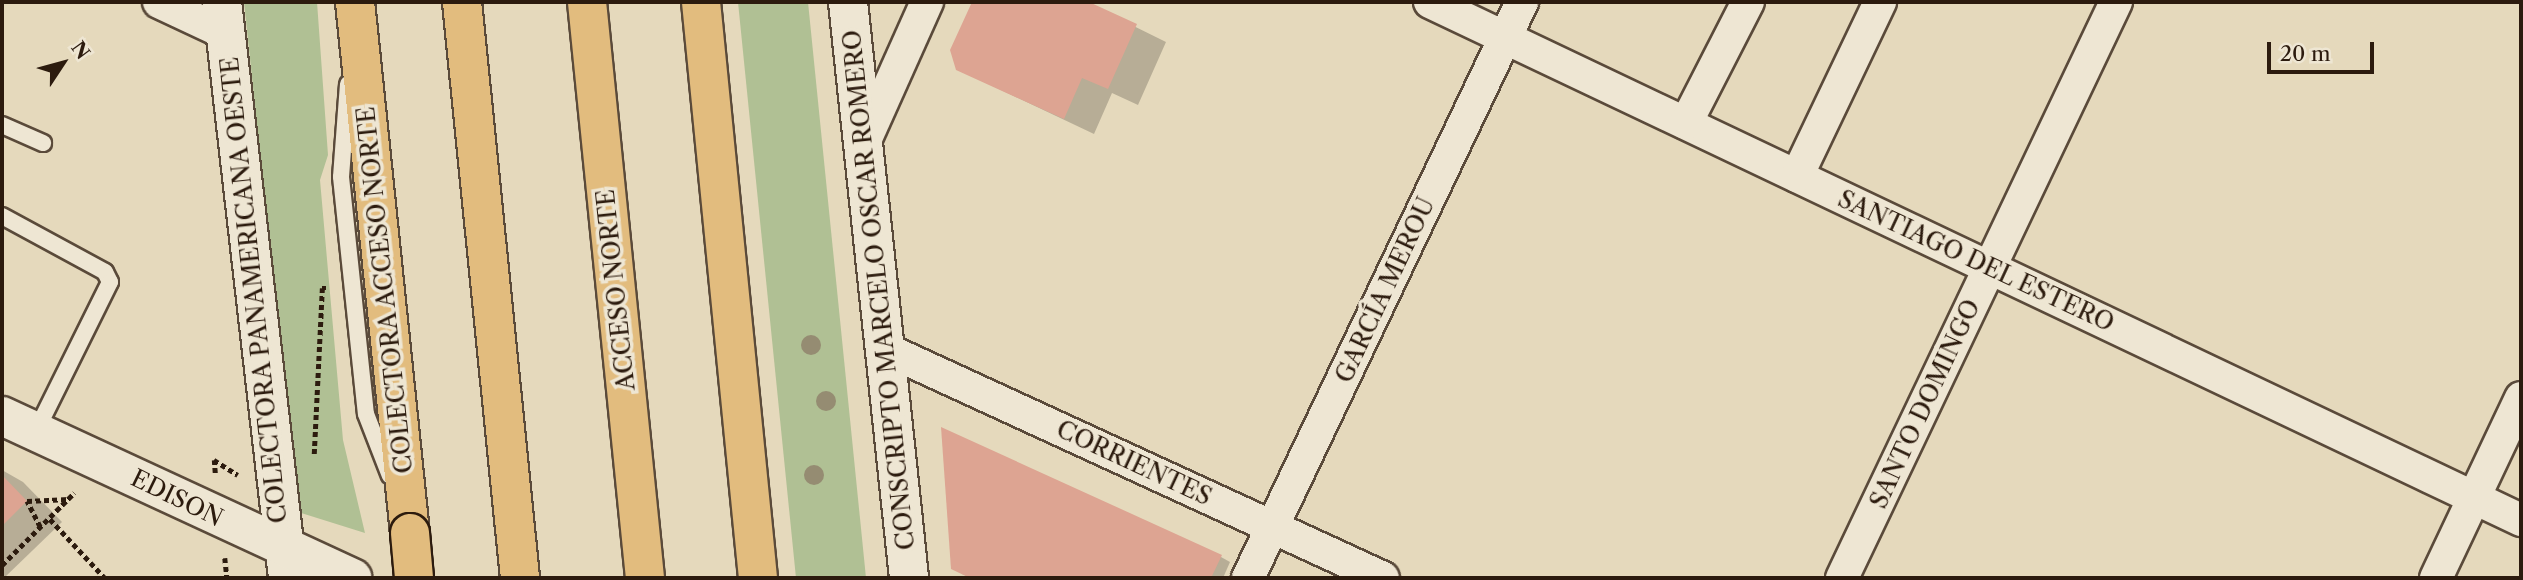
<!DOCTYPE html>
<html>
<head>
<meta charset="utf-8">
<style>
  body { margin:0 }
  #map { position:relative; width:2523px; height:580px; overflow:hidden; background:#e5d9bc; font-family:"Libre Caslon Text",serif }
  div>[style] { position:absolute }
  .green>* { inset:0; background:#b0c094 }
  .shadow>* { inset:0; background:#0003 }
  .building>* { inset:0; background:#dda492 }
  .path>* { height:4.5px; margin-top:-2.25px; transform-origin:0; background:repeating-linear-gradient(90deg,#2c1b0e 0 5px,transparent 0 8.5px) }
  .roads { filter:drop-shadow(2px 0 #5a4a3a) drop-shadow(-2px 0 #5a4a3a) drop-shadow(0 2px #5a4a3a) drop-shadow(0 -2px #5a4a3a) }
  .service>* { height:16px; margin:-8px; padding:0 8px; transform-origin:8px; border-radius:8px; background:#eee6d3 }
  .minor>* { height:32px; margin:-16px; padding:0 16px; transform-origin:16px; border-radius:16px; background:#eee6d3 }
  .tertiary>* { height:38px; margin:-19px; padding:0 19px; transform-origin:19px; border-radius:19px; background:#eee6d3 }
  .motorway>* { height:38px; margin:-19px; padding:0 19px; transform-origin:19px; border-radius:19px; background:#e2bc7e }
  .bridges { filter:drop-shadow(2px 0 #2c1b0e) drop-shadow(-2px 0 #2c1b0e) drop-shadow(0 2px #2c1b0e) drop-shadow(0 -2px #2c1b0e) }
  .motorway-bridge>* { height:38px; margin:-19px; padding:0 19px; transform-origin:19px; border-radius:19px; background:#e2bc7e }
  .trees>* { width:20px; height:20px; margin:-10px; border-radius:50%; background:#958c72 }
  span { translate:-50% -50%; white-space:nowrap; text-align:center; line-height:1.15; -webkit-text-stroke:7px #eee6d3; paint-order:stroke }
  .street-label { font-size:24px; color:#2c1b0e }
  .frame { position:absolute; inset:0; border:4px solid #2c1b0e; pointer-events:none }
  .north { position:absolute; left:28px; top:28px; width:70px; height:70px; -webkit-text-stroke:5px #eee6d3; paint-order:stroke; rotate:54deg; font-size:19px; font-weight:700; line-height:28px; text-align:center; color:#2c1b0e }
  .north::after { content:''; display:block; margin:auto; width:24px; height:32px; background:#2c1b0e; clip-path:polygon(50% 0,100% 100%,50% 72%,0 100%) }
  .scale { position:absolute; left:2267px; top:42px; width:107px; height:32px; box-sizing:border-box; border:4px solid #2c1b0e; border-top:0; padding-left:9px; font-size:21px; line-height:24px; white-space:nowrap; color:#2c1b0e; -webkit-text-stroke:5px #eee6d3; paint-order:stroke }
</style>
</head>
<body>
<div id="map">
  <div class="green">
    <div style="clip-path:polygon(244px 2px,317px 2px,328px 155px,320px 180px,343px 440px,365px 533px,298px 512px)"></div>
    <div style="clip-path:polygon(738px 2px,808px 2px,866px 578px,796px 578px)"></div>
  </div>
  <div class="shadow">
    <div style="clip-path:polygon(974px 2px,1085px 2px,1166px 42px,1138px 105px,1112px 93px,1094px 134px,957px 69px,952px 50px)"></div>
    <div style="clip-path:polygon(2px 470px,23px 482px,62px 522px,4px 578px)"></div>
    <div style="clip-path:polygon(1221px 557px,1230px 562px,1223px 578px,972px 578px,962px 574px)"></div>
  </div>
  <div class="building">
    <div style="clip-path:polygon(972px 2px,1089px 2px,1137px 24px,1108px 89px,1082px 78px,1064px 119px,956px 70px,950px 50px)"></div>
    <div style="clip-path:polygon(941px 427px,1222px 555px,1211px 578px,970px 578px,951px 569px)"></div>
    <div style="clip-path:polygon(2px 475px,27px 501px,2px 526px)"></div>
  </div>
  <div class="path">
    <div style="left:314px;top:454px;width:166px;rotate:-87.2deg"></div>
    <div style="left:322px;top:288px;width:4px"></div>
    <div style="left:215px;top:473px;width:13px;rotate:-94deg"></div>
    <div style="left:214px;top:460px;width:28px;rotate:32deg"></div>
    <div style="left:50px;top:519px;width:81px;rotate:47deg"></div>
    <div style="left:40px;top:527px;width:29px;rotate:-117deg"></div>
    <div style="left:27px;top:501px;width:42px;rotate:-2.7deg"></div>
    <div style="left:225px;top:558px;width:20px;rotate:84deg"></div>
    <div style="left:2px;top:565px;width:102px;rotate:-45deg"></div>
  </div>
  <div class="roads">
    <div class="service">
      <div style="left:348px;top:84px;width:93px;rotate:94.3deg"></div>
      <div style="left:341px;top:177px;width:238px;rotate:84deg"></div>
      <div style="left:366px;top:414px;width:66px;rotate:68.8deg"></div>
      <div style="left:2px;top:125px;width:45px;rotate:23.7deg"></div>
      <div style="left:2px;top:216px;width:117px;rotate:28.5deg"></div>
      <div style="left:105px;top:272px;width:11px;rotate:63deg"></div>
      <div style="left:110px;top:282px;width:166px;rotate:116.4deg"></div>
    </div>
    <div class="minor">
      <div style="left:159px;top:2px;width:73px;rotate:25.2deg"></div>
      <div style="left:1430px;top:2px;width:1208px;rotate:25.4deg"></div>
      <div style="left:1686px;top:123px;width:136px;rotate:-62.9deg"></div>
      <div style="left:863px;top:145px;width:157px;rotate:-65.9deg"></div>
      <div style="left:1797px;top:176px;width:193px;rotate:-64.5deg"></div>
      <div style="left:885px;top:349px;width:548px;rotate:24.69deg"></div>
      <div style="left:1248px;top:578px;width:638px;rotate:-64.56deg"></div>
      <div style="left:1842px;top:578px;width:638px;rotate:-64.56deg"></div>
      <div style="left:2436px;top:578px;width:199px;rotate:-64.7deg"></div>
    </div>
    <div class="tertiary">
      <div style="left:222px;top:2px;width:580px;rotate:83.46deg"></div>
      <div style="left:848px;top:2px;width:579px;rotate:83.95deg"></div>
      <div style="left:2px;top:416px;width:386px;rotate:24.8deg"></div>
    </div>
    <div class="motorway">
      <div style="left:355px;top:2px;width:534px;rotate:84.09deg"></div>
      <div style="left:462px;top:2px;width:579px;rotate:84.25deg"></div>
      <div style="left:587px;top:2px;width:579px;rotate:84.25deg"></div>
      <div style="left:701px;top:2px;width:579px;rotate:84.35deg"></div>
    </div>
  </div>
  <div class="bridges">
    <div class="motorway-bridge">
      <div style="left:410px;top:533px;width:45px;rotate:84.9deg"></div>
    </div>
  </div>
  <div class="trees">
    <div style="left:811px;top:345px"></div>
    <div style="left:826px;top:401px"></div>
    <div style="left:814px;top:475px"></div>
  </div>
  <div class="street-label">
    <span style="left:1976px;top:261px;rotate:25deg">SANTIAGO DEL ESTERO</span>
    <span style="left:254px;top:290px;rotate:-96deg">COLECTORA PANAMERICANA OESTE</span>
    <span style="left:385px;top:290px;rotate:-96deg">COLECTORA ACCESO NORTE</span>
    <span style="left:616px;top:290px;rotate:-96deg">ACCESO NORTE</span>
    <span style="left:879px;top:290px;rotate:-96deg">CONSCRIPTO MARCELO OSCAR ROMERO</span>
    <span style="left:1385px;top:290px;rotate:-65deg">GARCÍA MEROU</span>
    <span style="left:1925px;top:404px;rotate:-65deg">SANTO DOMINGO</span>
    <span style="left:1134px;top:463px;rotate:25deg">CORRIENTES</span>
    <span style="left:177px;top:498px;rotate:26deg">EDISON</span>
  </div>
  <div class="frame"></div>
  <div class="north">N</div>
  <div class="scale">20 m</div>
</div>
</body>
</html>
